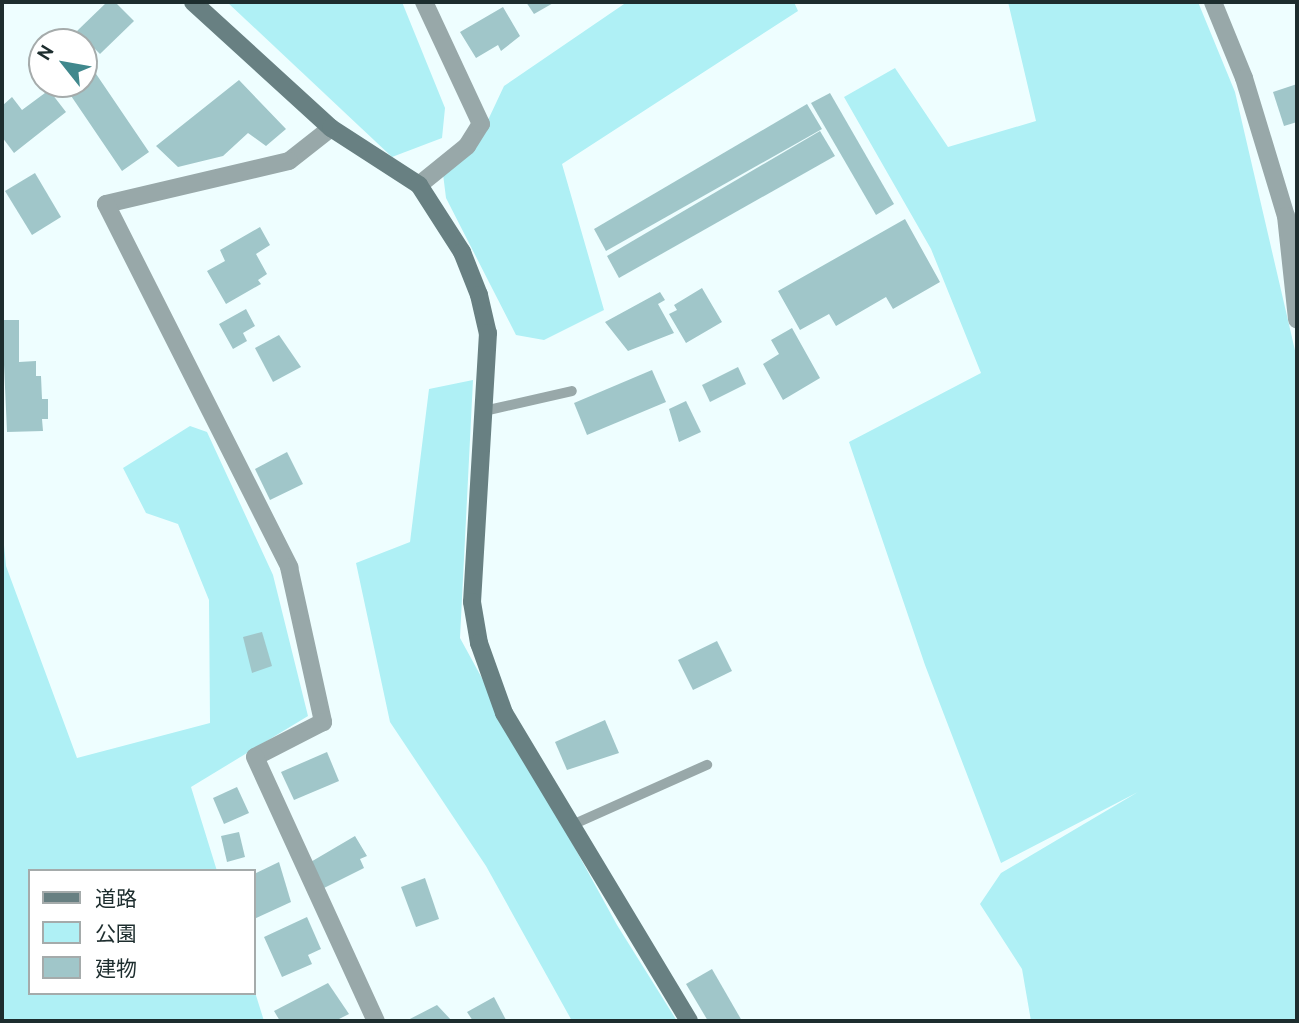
<!DOCTYPE html>
<html>
<head>
<meta charset="utf-8">
<style>
  body { margin:0 }
  #map { position:relative; width:1299px; height:1023px; overflow:hidden; background:#eefeff; font-family:Overpass,"Noto Sans JP",sans-serif }
  div>[style] { position:absolute }
  .green>* { inset:0; background:#aff0f5 }
  .building>* { inset:0; background:#a0c6c9 }
  .lane>* { height:10px; margin:-5px; padding:0 5px; transform-origin:5px; border-radius:5px; background:#98a8a9 }
  .street>* { height:18px; margin:-9px; padding:0 9px; transform-origin:9px; border-radius:9px; background:#98a8a9 }
  .secondary>* { height:18px; margin:-9px; padding:0 9px; transform-origin:9px; border-radius:9px; background:#688082 }
  span { translate:-50% -50%; white-space:nowrap; text-align:center; line-height:1.15; -webkit-text-stroke:5px #fff; paint-order:stroke }
  .frame { position:absolute; inset:0; border:4px solid #1d2d2e; pointer-events:none }
  .legend { position:absolute; left:28px; top:869px; width:228px; height:126px; box-sizing:border-box; background:#fff; border:2px solid #a5abab; margin:0; padding:9px 12px; list-style:none; font-size:21px; color:#1d2d2e }
  .legend li { display:flex; align-items:center; gap:14px; height:35px }
  .legend b { width:35px; border:2px solid #a5abab }
  .north { position:absolute; left:28px; top:28px; width:70px; height:70px; box-sizing:border-box; background:#fff; border:2px solid #a5abab; border-radius:50%; rotate:301deg; font-size:19px; font-weight:700; line-height:28px; text-align:center; color:#1d2d2e }
  .north::after { content:''; display:block; margin:auto; width:24px; height:32px; background:#40888d; clip-path:polygon(50% 0,100% 100%,50% 72%,0 100%) }
</style>
</head>
<body>
<div id="map">
  <div class="green">
    <div style="clip-path:polygon(227px 2px,402px 2px,445px 108px,442px 138px,392px 157px)"></div>
    <div style="clip-path:polygon(627px 2px,794px 2px,798px 11px,562px 164px,604px 310px,544px 340px,516px 335px,446px 198px,443px 174px,473px 152px,504px 86px)"></div>
    <div style="clip-path:polygon(1008px 2px,1198px 2px,1235px 92px,1297px 359px,1297px 1021px,1031px 1021px,1022px 969px,980px 904px,1001px 873px,1138px 792px,1001px 863px,925px 665px,849px 442px,981px 373px,931px 249px,844px 97px,895px 68px,948px 147px,1036px 121px)"></div>
    <div style="clip-path:polygon(473px 380px,460px 638px,617px 925px,677px 1021px,572px 1021px,486px 866px,390px 722px,356px 563px,410px 542px,429px 389px)"></div>
    <div style="clip-path:polygon(190px 426px,207px 432px,273px 575px,308px 716px,191px 787px,217px 871px,30px 871px,30px 993px,254px 993px,254px 989px,264px 1021px,2px 1021px,2px 524px,6px 566px,77px 758px,210px 723px,209px 600px,178px 524px,146px 513px,123px 468px)"></div>
  </div>
  <div class="building">
    <div style="clip-path:polygon(107px 2px,115px 2px,134px 21px,100px 54px,77px 31px)"></div>
    <div style="clip-path:polygon(526px 2px,555px 2px,534px 14px)"></div>
    <div style="clip-path:polygon(503px 7px,520px 36px,501px 51px,498px 45px,476px 58px,460px 32px)"></div>
    <div style="clip-path:polygon(90px 65px,149px 152px,122px 171px,63px 84px,84px 84px,84px 69px)"></div>
    <div style="clip-path:polygon(239px 80px,286px 129px,266px 146px,248px 133px,223px 156px,178px 167px,156px 146px)"></div>
    <div style="clip-path:polygon(1297px 84px,1297px 122px,1284px 126px,1273px 92px)"></div>
    <div style="clip-path:polygon(49px 90px,66px 112px,14px 153px,2px 137px,2px 106px,12px 97px,22px 110px)"></div>
    <div style="clip-path:polygon(830px 93px,894px 204px,876px 215px,811px 103px)"></div>
    <div style="clip-path:polygon(807px 104px,822px 129px,606px 251px,594px 229px)"></div>
    <div style="clip-path:polygon(820px 131px,835px 156px,619px 278px,607px 256px)"></div>
    <div style="clip-path:polygon(35px 173px,61px 217px,32px 235px,5px 191px)"></div>
    <div style="clip-path:polygon(905px 219px,940px 282px,893px 309px,886px 297px,836px 326px,829px 314px,800px 330px,778px 291px)"></div>
    <div style="clip-path:polygon(260px 227px,270px 245px,256px 254px,267px 274px,258px 280px,261px 284px,226px 304px,207px 271px,225px 261px,220px 250px)"></div>
    <div style="clip-path:polygon(702px 288px,722px 322px,686px 343px,669px 314px,677px 310px,674px 305px)"></div>
    <div style="clip-path:polygon(660px 292px,665px 300px,658px 304px,674px 333px,628px 351px,605px 322px)"></div>
    <div style="clip-path:polygon(246px 309px,255px 326px,243px 333px,247px 341px,233px 349px,219px 324px)"></div>
    <div style="clip-path:polygon(2px 320px,19px 320px,19px 362px,36px 361px,36px 376px,41px 376px,42px 399px,48px 399px,48px 419px,42px 419px,43px 431px,7px 432px)"></div>
    <div style="clip-path:polygon(792px 328px,820px 378px,783px 400px,763px 364px,779px 354px,771px 340px)"></div>
    <div style="clip-path:polygon(279px 335px,301px 367px,273px 382px,255px 348px)"></div>
    <div style="clip-path:polygon(738px 367px,746px 384px,710px 402px,702px 385px)"></div>
    <div style="clip-path:polygon(652px 370px,666px 402px,587px 435px,574px 403px)"></div>
    <div style="clip-path:polygon(686px 401px,701px 432px,679px 442px,669px 409px)"></div>
    <div style="clip-path:polygon(287px 452px,303px 484px,270px 500px,255px 469px)"></div>
    <div style="clip-path:polygon(262px 632px,272px 666px,252px 673px,243px 637px)"></div>
    <div style="clip-path:polygon(717px 641px,732px 671px,693px 690px,678px 660px)"></div>
    <div style="clip-path:polygon(605px 720px,619px 753px,567px 770px,555px 742px)"></div>
    <div style="clip-path:polygon(327px 752px,339px 781px,294px 800px,281px 772px)"></div>
    <div style="clip-path:polygon(237px 787px,249px 813px,224px 824px,213px 798px)"></div>
    <div style="clip-path:polygon(239px 832px,245px 857px,227px 862px,221px 836px)"></div>
    <div style="clip-path:polygon(355px 836px,367px 856px,360px 859px,364px 868px,322px 889px,309px 863px)"></div>
    <div style="clip-path:polygon(279px 862px,291px 902px,254px 919px,254px 874px)"></div>
    <div style="clip-path:polygon(425px 878px,439px 919px,416px 927px,401px 887px)"></div>
    <div style="clip-path:polygon(307px 917px,321px 949px,308px 955px,312px 964px,282px 977px,264px 937px)"></div>
    <div style="clip-path:polygon(712px 969px,742px 1021px,708px 1021px,686px 984px)"></div>
    <div style="clip-path:polygon(328px 983px,349px 1014px,335px 1021px,280px 1021px,274px 1011px)"></div>
    <div style="clip-path:polygon(494px 997px,506px 1020px,473px 1021px,467px 1012px)"></div>
    <div style="clip-path:polygon(437px 1005px,452px 1021px,406px 1021px)"></div>
  </div>
  <div class="lane">
    <div style="left:484px;top:411px;width:90px;rotate:-12.8deg"></div>
    <div style="left:572px;top:825px;width:148px;rotate:-24deg"></div>
  </div>
  <div class="street">
    <div style="left:1213px;top:2px;width:82px;rotate:67.8deg"></div>
    <div style="left:1244px;top:78px;width:144px;rotate:73.1deg"></div>
    <div style="left:1286px;top:216px;width:104px;rotate:83.9deg"></div>
    <div style="left:331px;top:128px;width:53px;rotate:141.8deg"></div>
    <div style="left:289px;top:161px;width:188px;rotate:166.8deg"></div>
    <div style="left:106px;top:204px;width:407px;rotate:63.2deg"></div>
    <div style="left:289px;top:567px;width:159px;rotate:77.6deg"></div>
    <div style="left:323px;top:722px;width:76px;rotate:152.8deg"></div>
    <div style="left:255px;top:757px;width:290px;rotate:65.4deg"></div>
    <div style="left:419px;top:185px;width:62px;rotate:-39.1deg"></div>
    <div style="left:467px;top:146px;width:26px;rotate:-58deg"></div>
    <div style="left:481px;top:124px;width:135px;rotate:-115deg"></div>
  </div>
  <div class="secondary">
    <div style="left:193px;top:2px;width:187px;rotate:42.4deg"></div>
    <div style="left:331px;top:128px;width:105px;rotate:32.9deg"></div>
    <div style="left:419px;top:185px;width:80px;rotate:57.3deg"></div>
    <div style="left:462px;top:252px;width:46px;rotate:68.4deg"></div>
    <div style="left:479px;top:295px;width:39px;rotate:77deg"></div>
    <div style="left:488px;top:333px;width:269px;rotate:93.4deg"></div>
    <div style="left:472px;top:602px;width:42px;rotate:80.3deg"></div>
    <div style="left:479px;top:643px;width:74px;rotate:70.3deg"></div>
    <div style="left:504px;top:713px;width:359px;rotate:59deg"></div>
  </div>
  <div class="frame"></div>
  <ul class="legend">
  <li><b style="height:9px;background:#688082"></b>道路</li>
  <li><b style="height:19px;background:#aff0f5"></b>公園</li>
  <li><b style="height:19px;background:#a0c6c9"></b>建物</li>
  </ul>
  <div class="north">N</div>
</div>
</body>
</html>
